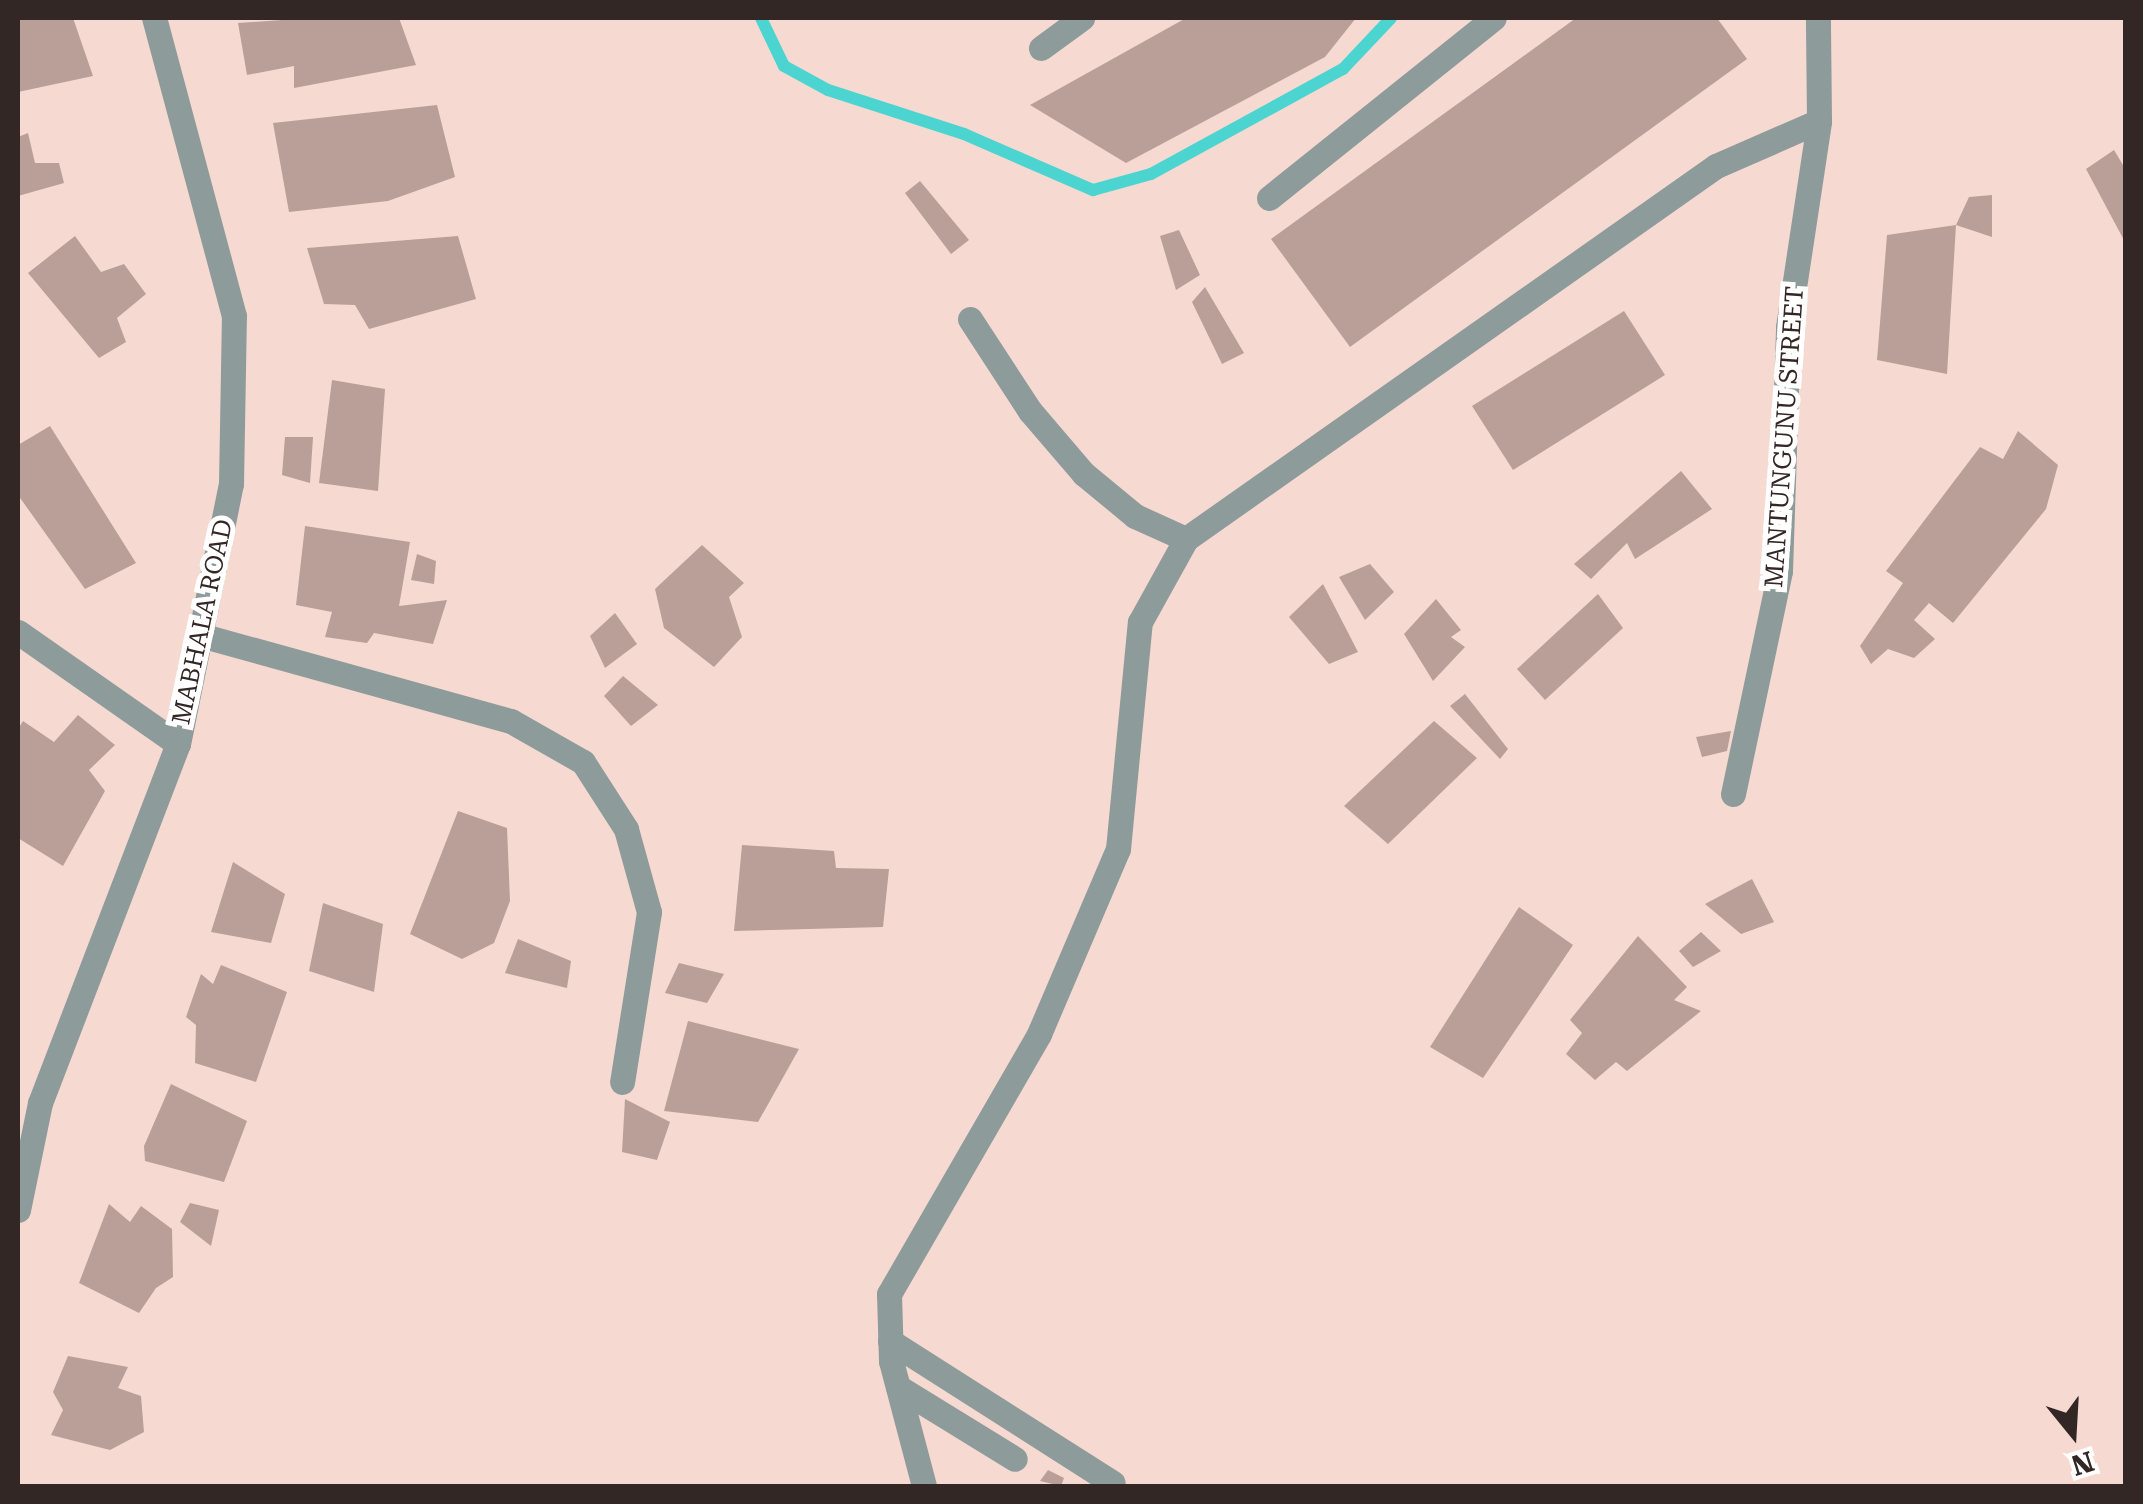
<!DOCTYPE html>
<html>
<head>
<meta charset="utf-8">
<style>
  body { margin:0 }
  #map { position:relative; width:2143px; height:1504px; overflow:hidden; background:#f6dad2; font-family:"Roboto Serif",serif }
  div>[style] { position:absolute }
  .stream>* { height:12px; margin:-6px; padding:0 6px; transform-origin:6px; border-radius:6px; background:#4bd4d0 }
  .building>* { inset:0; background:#b99f97 }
  .minor>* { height:25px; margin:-12.5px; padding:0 12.5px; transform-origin:12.5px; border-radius:12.5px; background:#8e9b9b }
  span { translate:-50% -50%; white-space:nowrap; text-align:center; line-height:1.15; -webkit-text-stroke:10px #fff; paint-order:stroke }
  .street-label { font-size:25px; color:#322724 }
  .frame { position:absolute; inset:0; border:20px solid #322724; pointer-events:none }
  .north { position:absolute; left:2023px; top:1384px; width:100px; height:100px; -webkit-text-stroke:8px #fff; paint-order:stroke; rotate:162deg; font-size:28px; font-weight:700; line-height:40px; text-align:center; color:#322724 }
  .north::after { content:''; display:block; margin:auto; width:35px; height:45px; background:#322724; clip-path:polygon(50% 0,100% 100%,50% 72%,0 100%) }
</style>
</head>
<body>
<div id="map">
  <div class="stream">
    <div style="left:761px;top:18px;width:53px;rotate:64.4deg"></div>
    <div style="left:784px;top:66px;width:50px;rotate:28.6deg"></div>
    <div style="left:828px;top:90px;width:143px;rotate:17.9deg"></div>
    <div style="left:964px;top:134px;width:141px;rotate:23.5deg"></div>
    <div style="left:1093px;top:190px;width:60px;rotate:-15.4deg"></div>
    <div style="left:1151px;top:174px;width:219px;rotate:-28.7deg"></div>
    <div style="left:1343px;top:69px;width:70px;rotate:-46.7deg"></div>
  </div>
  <div class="building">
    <div style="clip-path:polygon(18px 18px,73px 18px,93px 76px,18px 92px)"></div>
    <div style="clip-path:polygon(310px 18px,399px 18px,416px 65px,294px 88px,294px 66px,247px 75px,238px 23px)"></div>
    <div style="clip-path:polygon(1186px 18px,1356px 18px,1325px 57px,1126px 163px,1030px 105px)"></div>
    <div style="clip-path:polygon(1576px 18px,1717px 18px,1747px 59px,1350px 347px,1271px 239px)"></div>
    <div style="clip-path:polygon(437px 105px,455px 177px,388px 201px,289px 212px,273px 123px)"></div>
    <div style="clip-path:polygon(28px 133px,35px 163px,59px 163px,64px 183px,18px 196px,18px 137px)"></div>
    <div style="clip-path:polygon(2114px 150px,2126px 170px,2126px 244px,2086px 169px)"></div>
    <div style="clip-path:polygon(920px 181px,969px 240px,951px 254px,905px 193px)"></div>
    <div style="clip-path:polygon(1992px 195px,1992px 237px,1956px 225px,1947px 374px,1877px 360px,1887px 235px,1956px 225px,1969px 197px)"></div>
    <div style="clip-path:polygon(1179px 230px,1200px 275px,1176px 290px,1160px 236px)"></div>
    <div style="clip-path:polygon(75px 236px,101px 272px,124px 264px,146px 294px,117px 318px,126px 342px,99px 358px,28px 273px)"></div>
    <div style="clip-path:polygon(458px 236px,476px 299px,369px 329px,355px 305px,324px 304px,307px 248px)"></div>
    <div style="clip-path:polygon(1205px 287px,1244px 353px,1222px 364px,1192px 302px)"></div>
    <div style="clip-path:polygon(1624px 311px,1665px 375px,1513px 470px,1472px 406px)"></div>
    <div style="clip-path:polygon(332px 380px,385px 389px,378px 491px,319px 483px)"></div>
    <div style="clip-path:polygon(50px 426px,136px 563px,85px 589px,18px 495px,18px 445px)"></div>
    <div style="clip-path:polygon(2018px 431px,2058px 465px,2046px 509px,1953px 623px,1929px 603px,1914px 620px,1935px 639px,1914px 658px,1888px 649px,1871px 664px,1860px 646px,1903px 583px,1886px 571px,1980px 447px,2003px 459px)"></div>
    <div style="clip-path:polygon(285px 437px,313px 437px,310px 483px,282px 475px)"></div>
    <div style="clip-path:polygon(1681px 471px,1712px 509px,1635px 559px,1627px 543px,1591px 579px,1574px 564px)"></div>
    <div style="clip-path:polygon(305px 526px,410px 542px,399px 606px,447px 600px,433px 644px,374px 633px,367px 643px,325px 637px,332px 612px,296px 605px)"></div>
    <div style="clip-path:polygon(702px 545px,744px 583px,729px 597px,742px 637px,714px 667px,664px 628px,655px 589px)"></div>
    <div style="clip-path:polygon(417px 554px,436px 561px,434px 584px,411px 580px)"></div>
    <div style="clip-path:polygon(1370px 564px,1394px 592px,1365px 620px,1339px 577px)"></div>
    <div style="clip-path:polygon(1323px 584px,1358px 652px,1329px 664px,1289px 617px)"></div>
    <div style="clip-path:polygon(1598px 594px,1623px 628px,1545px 700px,1517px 669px)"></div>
    <div style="clip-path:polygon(1436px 599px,1461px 630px,1451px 637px,1465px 647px,1433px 681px,1404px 634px)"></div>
    <div style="clip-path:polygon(615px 613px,637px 644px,605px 668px,590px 636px)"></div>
    <div style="clip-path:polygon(623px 676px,658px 705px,631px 726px,604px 696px)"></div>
    <div style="clip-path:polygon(1465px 694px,1508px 749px,1500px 759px,1450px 706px)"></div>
    <div style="clip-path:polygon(78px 715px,115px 745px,89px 770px,105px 791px,63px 866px,18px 838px,18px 729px,23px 721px,54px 742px)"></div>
    <div style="clip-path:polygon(1434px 721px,1477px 758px,1388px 844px,1344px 806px)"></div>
    <div style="clip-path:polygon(1731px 731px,1727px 751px,1702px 757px,1696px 737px)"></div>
    <div style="clip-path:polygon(458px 811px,507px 828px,510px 901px,494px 943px,462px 959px,410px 934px)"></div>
    <div style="clip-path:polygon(742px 845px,834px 851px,836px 868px,889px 869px,883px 927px,734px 931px)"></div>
    <div style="clip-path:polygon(233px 862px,285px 894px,271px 943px,211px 932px)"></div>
    <div style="clip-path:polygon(1752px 879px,1774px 922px,1741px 934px,1705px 904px)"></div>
    <div style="clip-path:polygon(323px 903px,383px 924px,374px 992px,309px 971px)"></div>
    <div style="clip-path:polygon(1519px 907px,1573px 945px,1483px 1078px,1430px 1047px)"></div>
    <div style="clip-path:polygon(1701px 932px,1721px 951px,1693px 967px,1679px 951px)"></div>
    <div style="clip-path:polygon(1638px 936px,1687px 987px,1674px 1000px,1701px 1011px,1627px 1071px,1616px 1062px,1595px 1080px,1566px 1054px,1582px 1033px,1570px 1020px)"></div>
    <div style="clip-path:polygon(518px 939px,571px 961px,567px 988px,505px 973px)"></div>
    <div style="clip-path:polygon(679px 963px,724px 974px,707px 1003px,665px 993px)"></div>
    <div style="clip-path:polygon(221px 965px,287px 992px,256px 1082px,195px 1063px,196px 1025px,186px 1017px,201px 974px,213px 984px)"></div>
    <div style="clip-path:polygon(688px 1021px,799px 1049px,758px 1122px,664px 1111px)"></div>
    <div style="clip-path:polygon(171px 1084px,247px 1121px,224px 1182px,145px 1161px,144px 1146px)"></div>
    <div style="clip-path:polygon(625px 1099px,670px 1122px,657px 1160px,622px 1152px)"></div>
    <div style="clip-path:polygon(190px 1203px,219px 1210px,211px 1246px,180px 1222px)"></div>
    <div style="clip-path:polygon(109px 1204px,130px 1222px,141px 1206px,172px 1229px,173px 1277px,156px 1288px,139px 1313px,79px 1283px)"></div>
    <div style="clip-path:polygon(68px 1356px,128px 1367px,118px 1388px,141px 1396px,144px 1432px,110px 1450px,51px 1435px,63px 1410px,53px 1392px)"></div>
    <div style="clip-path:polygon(1048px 1470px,1064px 1478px,1061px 1486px,1040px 1481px)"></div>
  </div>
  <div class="minor">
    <div style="left:1041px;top:48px;width:51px;rotate:-36.2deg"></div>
    <div style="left:1269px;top:198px;width:288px;rotate:-38.7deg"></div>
    <div style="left:970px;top:319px;width:110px;rotate:56.9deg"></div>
    <div style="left:1030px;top:411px;width:83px;rotate:49.4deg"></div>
    <div style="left:1084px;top:474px;width:66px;rotate:39.5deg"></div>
    <div style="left:1135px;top:516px;width:56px;rotate:24.3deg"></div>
    <div style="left:18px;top:632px;width:195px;rotate:35deg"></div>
    <div style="left:200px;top:635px;width:323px;rotate:15.5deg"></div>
    <div style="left:511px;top:721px;width:83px;rotate:29.7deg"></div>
    <div style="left:583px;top:762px;width:80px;rotate:57.3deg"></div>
    <div style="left:626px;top:829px;width:86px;rotate:74.5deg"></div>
    <div style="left:649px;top:912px;width:172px;rotate:99deg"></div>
    <div style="left:1733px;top:794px;width:228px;rotate:-78.1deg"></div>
    <div style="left:1780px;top:571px;width:244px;rotate:-88.1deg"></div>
    <div style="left:1788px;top:327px;width:208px;rotate:-81.4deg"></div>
    <div style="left:1819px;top:121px;width:103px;rotate:-90.6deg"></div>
    <div style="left:18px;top:1210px;width:109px;rotate:-78.4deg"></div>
    <div style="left:40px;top:1103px;width:385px;rotate:-69deg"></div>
    <div style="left:178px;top:744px;width:265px;rotate:-78.5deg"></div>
    <div style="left:231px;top:484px;width:168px;rotate:-89deg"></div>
    <div style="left:234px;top:316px;width:309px;rotate:-105deg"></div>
    <div style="left:890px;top:1341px;width:264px;rotate:32.5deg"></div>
    <div style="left:898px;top:1387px;width:137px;rotate:31.6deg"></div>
    <div style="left:924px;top:1486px;width:129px;rotate:-104.8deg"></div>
    <div style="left:891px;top:1361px;width:67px;rotate:-91.7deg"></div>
    <div style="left:889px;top:1294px;width:300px;rotate:-60deg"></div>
    <div style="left:1039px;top:1034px;width:201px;rotate:-66.9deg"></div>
    <div style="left:1118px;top:849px;width:228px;rotate:-84.5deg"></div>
    <div style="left:1140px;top:622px;width:95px;rotate:-61deg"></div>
    <div style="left:1186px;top:539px;width:648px;rotate:-35.14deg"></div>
    <div style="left:1716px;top:166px;width:112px;rotate:-23.6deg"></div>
  </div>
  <div class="street-label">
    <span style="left:1785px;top:437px;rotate:-86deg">MANTUNGUNU STREET</span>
    <span style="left:203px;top:622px;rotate:-78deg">MABHALA ROAD</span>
  </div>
  <div class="frame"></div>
  <div class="north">N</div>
</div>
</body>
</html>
